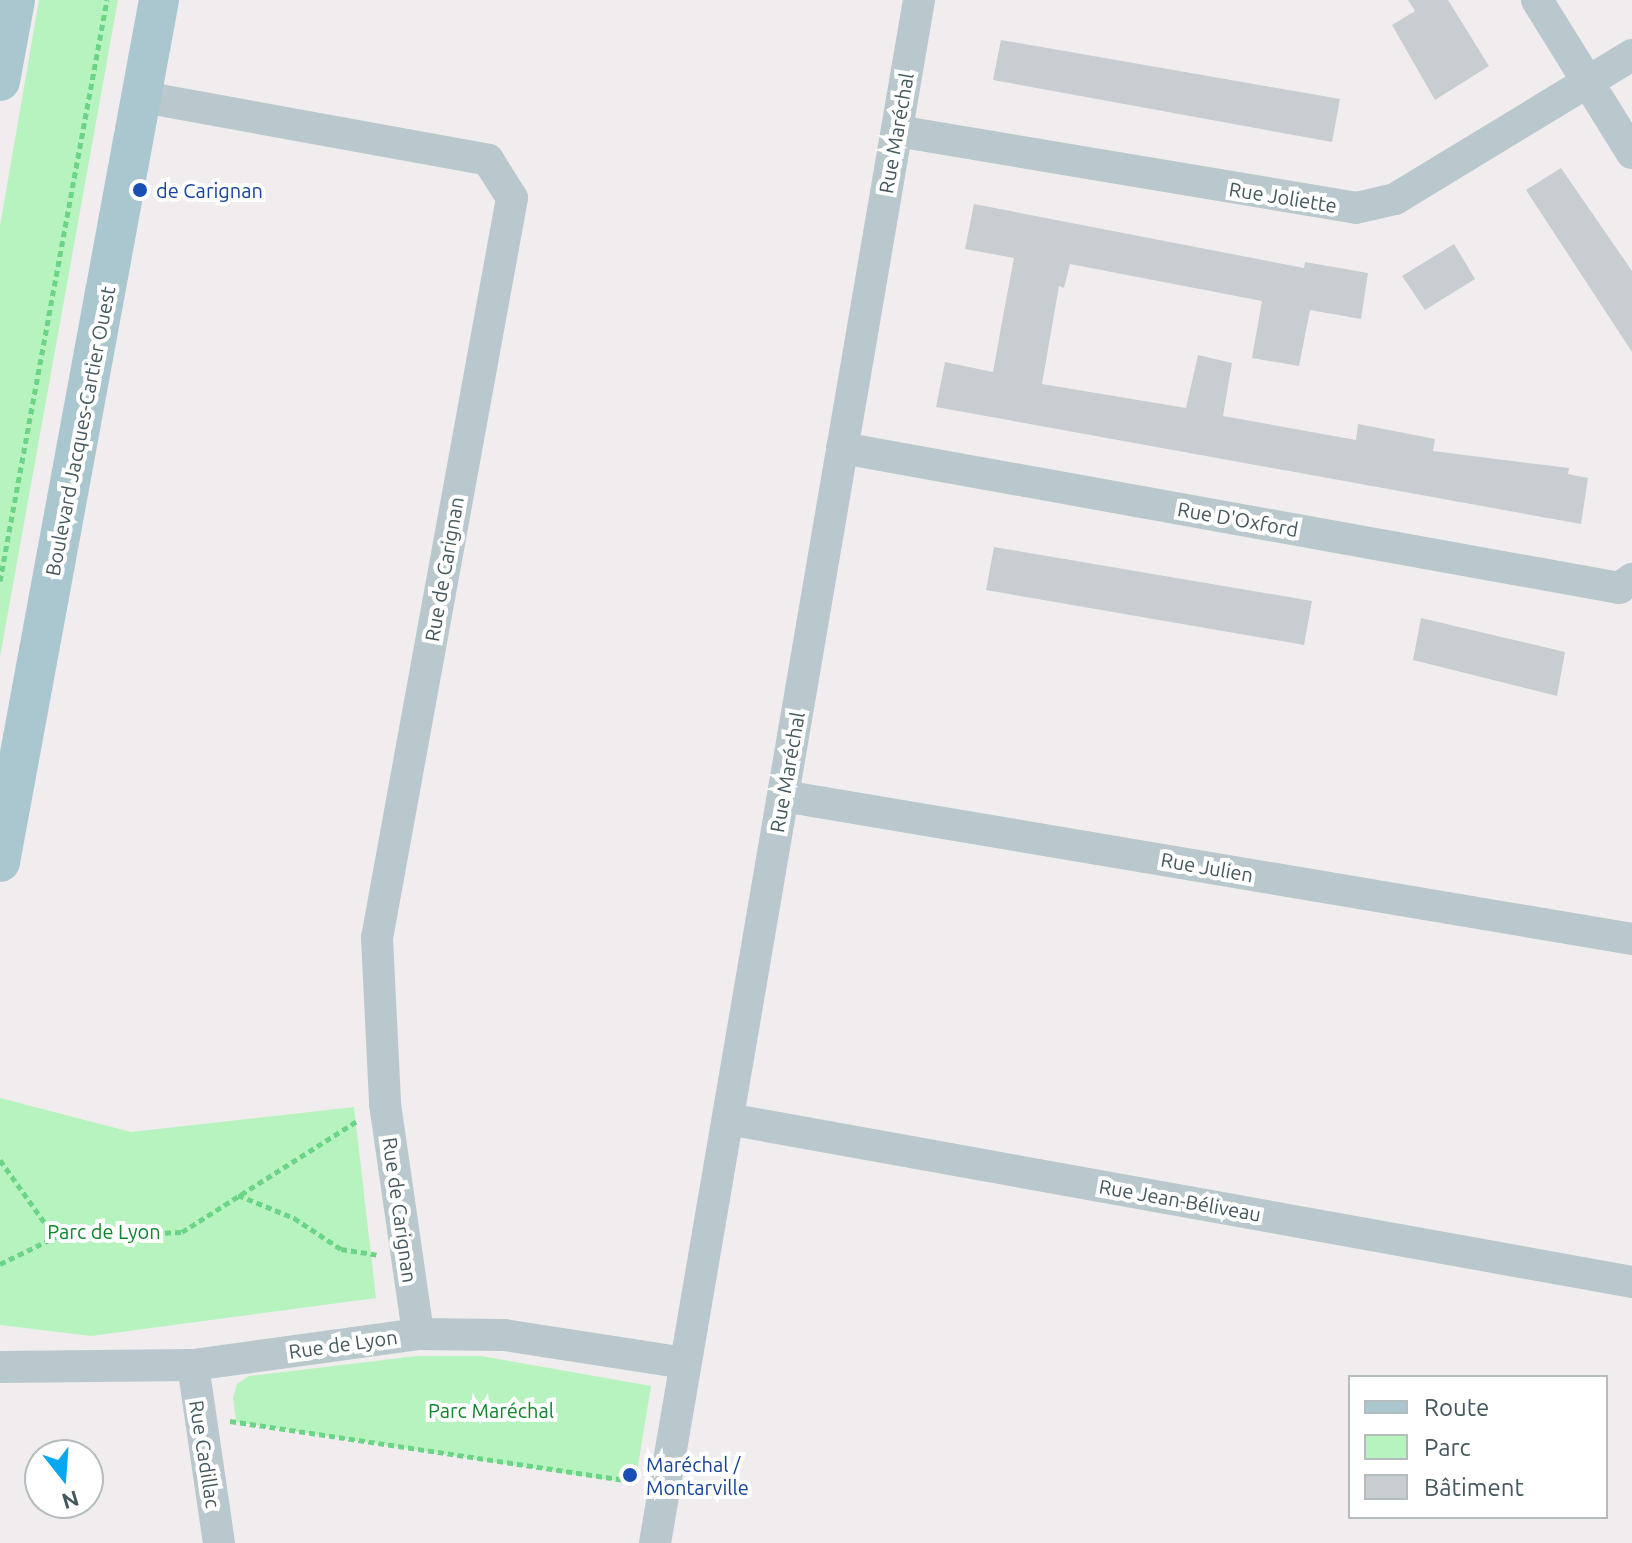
<!DOCTYPE html>
<html>
<head>
<meta charset="utf-8">
<style>
  body { margin:0 }
  #map { position:relative; width:1632px; height:1543px; overflow:hidden; background:#f1edee; font-family:Ubuntu,sans-serif }
  div>[style] { position:absolute }
  .green>* { inset:0; background:#b7f3bf }
  .building>* { inset:0; background:#c7cdd1 }
  .path>* { height:5px; margin-top:-2.5px; transform-origin:0; background:repeating-linear-gradient(90deg,#6cd487 0 6px,transparent 0 10px) }
  .minor>* { height:32px; margin:-16px; padding:0 16px; transform-origin:16px; border-radius:16px; background:#b8c8cd }
  .major>* { height:40px; margin:-20px; padding:0 20px; transform-origin:20px; border-radius:20px; background:#aac7d0 }
  .dots>* { width:22px; height:22px; translate:-50% -50%; box-sizing:border-box; border:4px solid #fff; border-radius:50% }
  span { translate:-50% -50%; white-space:nowrap; text-align:center; line-height:1.15; -webkit-text-stroke:8px #fff; paint-order:stroke }
  .street-label { font-size:20px; color:#44585d }
  .transit-label { font-size:20px; color:#164399 }
  .left { translate:0 -50%; text-align:left }
  .park-label { font-size:20px; color:#0e862c }
  .legend { position:absolute; left:1348px; top:1375px; width:260px; height:144px; box-sizing:border-box; background:#fff; border:2px solid #b4bcbe; margin:0; padding:10px 14px; list-style:none; font-size:24px; color:#44585d }
  .legend li { display:flex; align-items:center; gap:16px; height:40px }
  .legend b { width:40px; border:2px solid #b4bcbe }
  .north { position:absolute; left:24px; top:1439px; width:80px; height:80px; box-sizing:border-box; background:#fff; border:2px solid #b4bcbe; border-radius:50%; rotate:163deg; font-size:22px; font-weight:700; line-height:32px; text-align:center; color:#44585d }
  .north::after { content:''; display:block; margin:auto; width:28px; height:36px; background:#07a7f1; clip-path:polygon(50% 0,100% 100%,50% 72%,0 100%) }
</style>
</head>
<body>
<div id="map">
  <div class="green">
    <div style="clip-path:polygon(39px 0,118px 0,0 657px,0 226px)"></div>
    <div style="clip-path:polygon(0 1098px,131px 1132px,354px 1107px,376px 1298px,91px 1336px,0 1325px)"></div>
    <div style="clip-path:polygon(417px 1356px,481px 1356px,651px 1386px,635px 1484px,236px 1422px,233px 1398px,237px 1384px,249px 1376px)"></div>
  </div>
  <div class="building">
    <div style="clip-path:polygon(1408px 0,1448px 0,1489px 66px,1435px 100px,1392px 25px,1415px 11px)"></div>
    <div style="clip-path:polygon(1001px 40px,1340px 99px,1332px 142px,993px 80px)"></div>
    <div style="clip-path:polygon(1561px 168px,1632px 271px,1632px 352px,1526px 190px)"></div>
    <div style="clip-path:polygon(974px 204px,1304px 268px,1305px 262px,1368px 273px,1361px 319px,1310px 310px,1299px 366px,1252px 358px,1262px 301px,1070px 264px,1064px 288px,1059px 286px,1042px 384px,1186px 408px,1198px 355px,1232px 363px,1223px 416px,1356px 440px,1358px 424px,1435px 439px,1433px 451px,1569px 468px,1568px 474px,1588px 478px,1581px 524px,936px 407px,945px 362px,993px 372px,1004px 311px,1014px 258px,965px 249px)"></div>
    <div style="clip-path:polygon(1454px 244px,1475px 279px,1425px 310px,1402px 276px)"></div>
    <div style="clip-path:polygon(994px 547px,1312px 601px,1304px 645px,986px 590px)"></div>
    <div style="clip-path:polygon(1421px 618px,1565px 652px,1557px 696px,1413px 660px)"></div>
  </div>
  <div class="path">
    <div style="left:0;top:581px;width:591px;rotate:-79.57deg"></div>
    <div style="left:0;top:1160px;width:95px;rotate:54.5deg"></div>
    <div style="left:238px;top:1195px;width:61px;rotate:22.3deg"></div>
    <div style="left:294px;top:1218px;width:56px;rotate:33.4deg"></div>
    <div style="left:341px;top:1249px;width:36px;rotate:9deg"></div>
    <div style="left:0;top:1264px;width:61px;rotate:-26.1deg"></div>
    <div style="left:55px;top:1237px;width:127px;rotate:-2.3deg"></div>
    <div style="left:182px;top:1232px;width:207px;rotate:-32.4deg"></div>
    <div style="left:230px;top:1421px;width:411px;rotate:8.5deg"></div>
  </div>
  <div class="minor">
    <div style="left:1537px;top:0;width:180px;rotate:58.2deg"></div>
    <div style="left:143px;top:97px;width:351px;rotate:10.3deg"></div>
    <div style="left:488px;top:160px;width:45px;rotate:57.7deg"></div>
    <div style="left:512px;top:198px;width:752px;rotate:100.34deg"></div>
    <div style="left:377px;top:938px;width:166px;rotate:87.2deg"></div>
    <div style="left:385px;top:1104px;width:232px;rotate:81.8deg"></div>
    <div style="left:897px;top:131px;width:465px;rotate:9.5deg"></div>
    <div style="left:1356px;top:208px;width:40px;rotate:-13deg"></div>
    <div style="left:1395px;top:199px;width:277px;rotate:-31.3deg"></div>
    <div style="left:842px;top:448px;width:790px;rotate:10.21deg"></div>
    <div style="left:1619px;top:588px;width:16px;rotate:-35deg"></div>
    <div style="left:783px;top:796px;width:861px;rotate:9.56deg"></div>
    <div style="left:728px;top:1119px;width:919px;rotate:10.22deg"></div>
    <div style="left:193px;top:1365px;width:180px;rotate:81.7deg"></div>
    <div style="left:0;top:1367px;width:193px;rotate:-0.6deg"></div>
    <div style="left:193px;top:1365px;width:227px;rotate:-7.8deg"></div>
    <div style="left:418px;top:1334px;width:86px;rotate:0.7deg"></div>
    <div style="left:504px;top:1335px;width:183px;rotate:8.8deg"></div>
    <div style="left:655px;top:1543px;width:1565px;rotate:-80.29deg"></div>
  </div>
  <div class="major">
    <div style="left:0;top:81px;width:82px;rotate:-79.5deg"></div>
    <div style="left:0;top:862px;width:877px;rotate:-79.55deg"></div>
  </div>
  <div class="dots">
    <div style="left:140px;top:190px;background:#1a4fb4"></div>
    <div style="left:630px;top:1475px;background:#1a4fb4"></div>
  </div>
  <div class="street-label">
    <span style="left:896px;top:133px;rotate:-80deg">Rue Maréchal</span>
    <span style="left:1283px;top:197px;rotate:9deg">Rue Joliette</span>
    <span style="left:80px;top:431px;rotate:-79deg">Boulevard Jacques-Cartier Ouest</span>
    <span style="left:1238px;top:519px;rotate:10deg">Rue D'Oxford</span>
    <span style="left:444px;top:569px;rotate:-80deg">Rue de Carignan</span>
    <span style="left:787px;top:772px;rotate:-80deg">Rue Maréchal</span>
    <span style="left:1207px;top:867px;rotate:10deg">Rue Julien</span>
    <span style="left:1180px;top:1200px;rotate:10deg">Rue Jean-Béliveau</span>
    <span style="left:400px;top:1210px;rotate:82deg">Rue de Carignan</span>
    <span style="left:343px;top:1344px;rotate:-8deg">Rue de Lyon</span>
    <span style="left:205px;top:1454px;rotate:81deg">Rue Cadillac</span>
  </div>
  <div class="transit-label">
    <span class="left" style="left:156px;top:190px">de Carignan</span>
    <span class="left" style="left:646px;top:1476px">Maréchal /<br>Montarville</span>
  </div>
  <div class="park-label">
    <span style="left:104px;top:1231px">Parc de Lyon</span>
    <span style="left:491px;top:1410px">Parc Maréchal</span>
  </div>
  <ul class="legend">
  <li><b style="height:10px;background:#aac7d0"></b>Route</li>
  <li><b style="height:22px;background:#b7f3bf"></b>Parc</li>
  <li><b style="height:22px;background:#c7cdd1"></b>Bâtiment</li>
  </ul>
  <div class="north">N</div>
</div>
</body>
</html>
